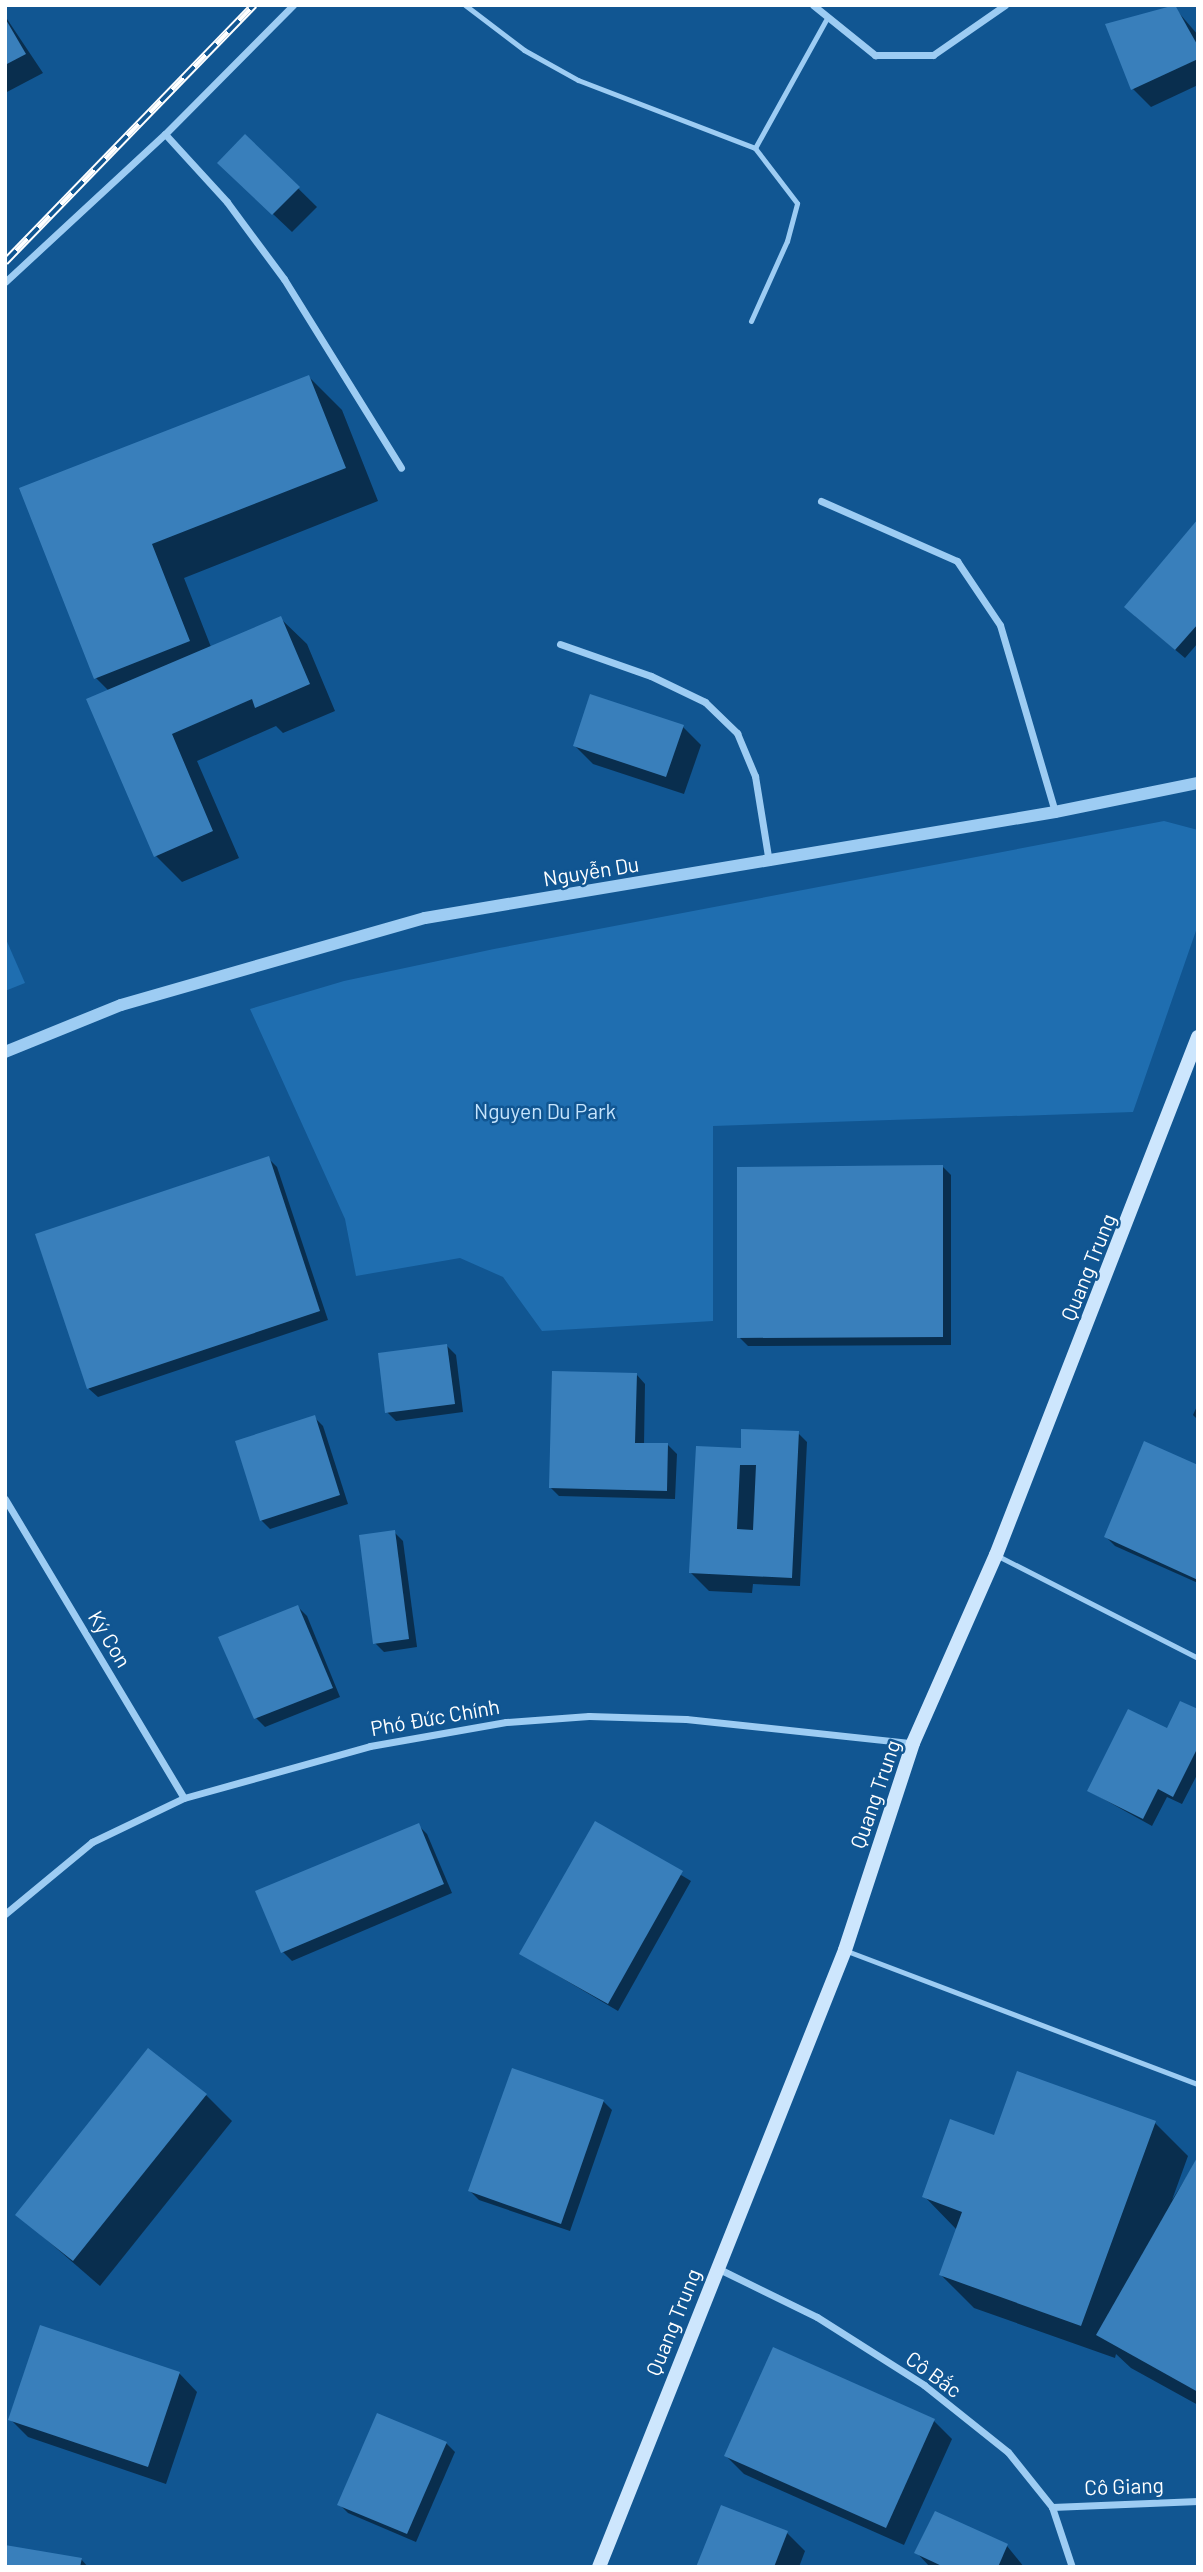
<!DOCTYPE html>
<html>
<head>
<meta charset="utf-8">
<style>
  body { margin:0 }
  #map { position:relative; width:1203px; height:2572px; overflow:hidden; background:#115692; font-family:Barlow,sans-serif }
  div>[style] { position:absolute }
  .green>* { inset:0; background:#1f6eb0 }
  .shadow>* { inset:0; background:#0007 }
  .building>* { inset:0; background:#397fbb }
  .service>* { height:5px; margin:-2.5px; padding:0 2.5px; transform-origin:2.5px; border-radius:2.5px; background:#9dccf3 }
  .minor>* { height:7px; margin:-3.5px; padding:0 3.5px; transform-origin:3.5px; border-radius:3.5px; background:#9dccf3 }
  .tertiary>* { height:12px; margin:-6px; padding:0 6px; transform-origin:6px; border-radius:6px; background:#9dccf3 }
  .secondary>* { height:14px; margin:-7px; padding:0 7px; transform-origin:7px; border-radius:7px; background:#cde6fd }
  .rail>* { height:8px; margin-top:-4px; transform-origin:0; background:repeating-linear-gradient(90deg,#115692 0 16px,#fff 0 32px); box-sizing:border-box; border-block:2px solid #fff }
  span { translate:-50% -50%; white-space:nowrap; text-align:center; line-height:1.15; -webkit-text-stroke:5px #115692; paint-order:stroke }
  .street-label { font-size:21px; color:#fff }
  .park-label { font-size:21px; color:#c5e4fd }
  .frame { position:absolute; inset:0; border:7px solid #fff; pointer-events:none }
</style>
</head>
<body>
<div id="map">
  <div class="green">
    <div style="clip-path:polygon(1164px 821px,1198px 830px,1198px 925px,1133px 1112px,713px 1126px,713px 1321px,542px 1331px,503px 1277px,460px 1258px,356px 1276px,345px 1219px,250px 1009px,344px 981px,494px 949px)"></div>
    <div style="clip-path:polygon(5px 937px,25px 983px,5px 991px)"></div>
  </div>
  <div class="shadow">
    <div style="clip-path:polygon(1173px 6px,1198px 35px,1198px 85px,1151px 107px,1133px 89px)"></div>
    <div style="clip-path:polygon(5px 16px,43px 73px,5px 93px)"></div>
    <div style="clip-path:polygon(245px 136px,317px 207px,292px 232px,238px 181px)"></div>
    <div style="clip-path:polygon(309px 377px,342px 410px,378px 501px,184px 578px,211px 647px,280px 618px,307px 644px,335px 711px,283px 733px,276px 726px,197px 761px,239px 858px,182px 882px,156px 856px,109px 691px,96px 678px,22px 489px)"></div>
    <div style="clip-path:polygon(1198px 522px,1198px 643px,1185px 658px,1135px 616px)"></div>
    <div style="clip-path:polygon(683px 727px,701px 745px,684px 794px,593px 764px,575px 746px)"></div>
    <div style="clip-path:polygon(268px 1158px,277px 1167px,328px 1320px,98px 1397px,89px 1389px,37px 1235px)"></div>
    <div style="clip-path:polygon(942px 1166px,951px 1175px,951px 1345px,748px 1346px,739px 1337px)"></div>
    <div style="clip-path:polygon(447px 1346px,456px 1355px,463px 1412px,396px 1421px,387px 1412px)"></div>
    <div style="clip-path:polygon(637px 1375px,645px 1384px,644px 1445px,668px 1445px,677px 1454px,675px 1499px,559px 1496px,550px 1487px)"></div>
    <div style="clip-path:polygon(1198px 1404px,1198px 1420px,1193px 1415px)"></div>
    <div style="clip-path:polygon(314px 1417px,323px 1426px,348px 1504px,270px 1529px,261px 1520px)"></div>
    <div style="clip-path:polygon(798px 1433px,807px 1442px,800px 1586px,753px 1584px,752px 1593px,709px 1591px,691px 1573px,742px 1449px)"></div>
    <div style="clip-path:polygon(1198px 1467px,1198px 1583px,1115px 1546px,1106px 1537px)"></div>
    <div style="clip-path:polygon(394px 1532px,403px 1541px,417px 1647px,384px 1652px,375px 1643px)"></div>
    <div style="clip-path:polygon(298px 1607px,307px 1616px,340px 1697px,265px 1727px,256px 1718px)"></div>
    <div style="clip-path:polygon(1198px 1711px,1198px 1773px,1182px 1804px,1167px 1797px,1152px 1826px,1089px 1791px)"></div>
    <div style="clip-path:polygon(596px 1824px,691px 1881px,618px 2011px,521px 1954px)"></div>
    <div style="clip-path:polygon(418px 1825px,427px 1834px,452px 1893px,292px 1961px,283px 1952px)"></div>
    <div style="clip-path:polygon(206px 2095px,232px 2121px,100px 2286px,17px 2214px)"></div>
    <div style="clip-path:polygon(603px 2101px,612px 2110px,570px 2231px,479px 2200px,470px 2191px)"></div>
    <div style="clip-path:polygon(1155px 2123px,1188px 2156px,1172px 2200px,1198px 2159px,1198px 2405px,1131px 2368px,1116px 2354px,1115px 2358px,974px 2308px,941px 2275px,957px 2230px,924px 2196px,995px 2137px)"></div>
    <div style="clip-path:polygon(179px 2373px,197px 2392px,166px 2484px,28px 2437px,10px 2419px)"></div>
    <div style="clip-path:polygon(934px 2421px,952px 2439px,904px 2545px,744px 2474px,726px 2456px)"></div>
    <div style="clip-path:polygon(446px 2443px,455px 2452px,416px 2542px,348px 2513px,339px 2504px)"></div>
    <div style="clip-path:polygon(722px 2507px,787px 2533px,805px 2551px,799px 2567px,698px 2567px)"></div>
    <div style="clip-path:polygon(935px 2514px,1007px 2546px,1024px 2567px,930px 2567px,917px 2553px)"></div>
    <div style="clip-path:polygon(81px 2559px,88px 2567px,5px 2567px)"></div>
  </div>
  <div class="building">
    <div style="clip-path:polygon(1175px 5px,1198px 46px,1198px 59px,1131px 90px,1105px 24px)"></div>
    <div style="clip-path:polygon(5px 18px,26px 54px,5px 65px)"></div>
    <div style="clip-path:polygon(245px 134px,300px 187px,272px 215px,217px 163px)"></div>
    <div style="clip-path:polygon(309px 375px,346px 468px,152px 544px,190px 641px,94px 679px,19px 488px)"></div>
    <div style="clip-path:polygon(1198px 519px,1198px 624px,1175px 650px,1124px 607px)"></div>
    <div style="clip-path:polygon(281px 616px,310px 684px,255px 708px,252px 699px,172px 734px,213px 831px,154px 857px,86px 699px)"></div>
    <div style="clip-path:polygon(590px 694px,684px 725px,666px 777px,573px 746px)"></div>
    <div style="clip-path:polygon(269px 1156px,320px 1311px,87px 1389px,35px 1234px)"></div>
    <div style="clip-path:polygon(943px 1165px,943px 1337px,737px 1338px,737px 1167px)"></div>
    <div style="clip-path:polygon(447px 1344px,455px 1404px,385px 1413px,378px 1353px)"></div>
    <div style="clip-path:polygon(552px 1371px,637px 1373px,635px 1443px,668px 1443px,667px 1491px,549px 1488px)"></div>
    <div style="clip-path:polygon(315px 1415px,340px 1495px,260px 1521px,235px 1441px)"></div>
    <div style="clip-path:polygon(evenodd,741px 1429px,799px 1431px,792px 1578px,689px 1573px,696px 1446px,741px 1448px,741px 1429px,740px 1465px,756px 1465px,753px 1530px,737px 1529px,740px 1465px)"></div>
    <div style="clip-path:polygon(1144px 1441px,1198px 1465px,1198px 1580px,1104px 1537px)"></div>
    <div style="clip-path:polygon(395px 1530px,409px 1639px,373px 1644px,359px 1535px)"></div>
    <div style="clip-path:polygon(298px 1605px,333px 1688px,254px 1719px,218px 1637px)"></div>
    <div style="clip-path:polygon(1180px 1701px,1198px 1709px,1198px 1747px,1173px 1797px,1158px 1789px,1143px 1819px,1087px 1791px,1128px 1709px,1167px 1728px)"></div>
    <div style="clip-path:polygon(595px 1821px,683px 1871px,608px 2004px,519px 1954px)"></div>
    <div style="clip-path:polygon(419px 1823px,444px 1884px,281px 1953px,255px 1891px)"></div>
    <div style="clip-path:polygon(148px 2048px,207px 2094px,73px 2261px,15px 2215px)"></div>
    <div style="clip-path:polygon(512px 2068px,604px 2100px,561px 2224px,468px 2191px)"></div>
    <div style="clip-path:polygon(1017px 2071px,1156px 2121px,1081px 2326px,939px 2275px,962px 2212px,922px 2197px,950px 2119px,994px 2135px)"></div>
    <div style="clip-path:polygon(1198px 2156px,1198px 2392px,1096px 2335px)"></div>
    <div style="clip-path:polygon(40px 2325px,180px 2372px,148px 2467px,8px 2420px)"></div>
    <div style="clip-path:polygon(773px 2347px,935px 2419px,886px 2528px,724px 2456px)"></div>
    <div style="clip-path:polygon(377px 2413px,447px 2442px,407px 2534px,337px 2505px)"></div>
    <div style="clip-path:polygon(721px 2505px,788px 2531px,774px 2567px,696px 2567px)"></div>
    <div style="clip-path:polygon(935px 2511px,1008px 2544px,998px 2567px,944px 2567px,914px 2553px)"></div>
    <div style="clip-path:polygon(5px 2545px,82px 2558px,80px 2567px,5px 2567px)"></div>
  </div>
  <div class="service">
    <div style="left:465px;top:5px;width:74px;rotate:37.3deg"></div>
    <div style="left:524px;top:50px;width:62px;rotate:29.1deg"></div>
    <div style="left:578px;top:80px;width:190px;rotate:21deg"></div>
    <div style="left:751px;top:321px;width:88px;rotate:-65.8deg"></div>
    <div style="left:787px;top:241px;width:39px;rotate:-75deg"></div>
    <div style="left:797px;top:203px;width:69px;rotate:-127.4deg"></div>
    <div style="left:755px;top:148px;width:146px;rotate:-61deg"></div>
    <div style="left:998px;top:1556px;width:225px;rotate:27deg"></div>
    <div style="left:847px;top:1951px;width:375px;rotate:20.8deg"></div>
  </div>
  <div class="minor">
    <div style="left:813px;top:5px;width:80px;rotate:38.9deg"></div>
    <div style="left:875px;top:55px;width:58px"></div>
    <div style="left:933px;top:55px;width:88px;rotate:-34.8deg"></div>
    <div style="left:165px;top:134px;width:92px;rotate:47.6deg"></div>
    <div style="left:227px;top:202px;width:96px;rotate:53.5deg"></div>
    <div style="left:284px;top:279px;width:222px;rotate:58.2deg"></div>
    <div style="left:5px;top:282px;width:218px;rotate:-42.8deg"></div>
    <div style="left:165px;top:134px;width:182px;rotate:-45.2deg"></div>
    <div style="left:821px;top:501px;width:149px;rotate:23.8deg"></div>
    <div style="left:957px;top:561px;width:77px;rotate:56.1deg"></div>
    <div style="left:1000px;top:625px;width:195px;rotate:73.6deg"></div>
    <div style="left:560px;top:644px;width:96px;rotate:19.4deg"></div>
    <div style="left:651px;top:676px;width:60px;rotate:25.7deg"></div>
    <div style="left:705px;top:702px;width:45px;rotate:44.1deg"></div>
    <div style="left:737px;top:733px;width:47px;rotate:67.3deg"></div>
    <div style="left:755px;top:776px;width:87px;rotate:80.8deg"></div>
    <div style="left:5px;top:1499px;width:348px;rotate:59.1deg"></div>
    <div style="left:5px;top:1914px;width:113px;rotate:-39.6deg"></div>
    <div style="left:92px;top:1842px;width:102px;rotate:-25.6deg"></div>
    <div style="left:184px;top:1798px;width:193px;rotate:-15.6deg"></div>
    <div style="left:370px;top:1746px;width:138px;rotate:-10deg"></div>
    <div style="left:506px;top:1722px;width:83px;rotate:-4.1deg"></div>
    <div style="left:589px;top:1716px;width:97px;rotate:1.8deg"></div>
    <div style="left:686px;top:1719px;width:227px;rotate:6.1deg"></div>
    <div style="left:717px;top:2268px;width:111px;rotate:26.1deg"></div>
    <div style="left:817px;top:2317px;width:127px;rotate:32.4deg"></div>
    <div style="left:924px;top:2385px;width:107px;rotate:38.6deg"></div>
    <div style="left:1008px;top:2452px;width:70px;rotate:51.3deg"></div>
    <div style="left:1052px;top:2507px;width:63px;rotate:71.6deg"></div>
    <div style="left:1052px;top:2507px;width:146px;rotate:-2.4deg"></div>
  </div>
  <div class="tertiary">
    <div style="left:5px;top:1052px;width:125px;rotate:-22.1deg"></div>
    <div style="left:121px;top:1005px;width:316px;rotate:-16deg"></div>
    <div style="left:425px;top:918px;width:639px;rotate:-9.55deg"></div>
    <div style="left:1055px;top:812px;width:146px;rotate:-11.5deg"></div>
  </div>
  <div class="secondary">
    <div style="left:599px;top:2567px;width:664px;rotate:-68.26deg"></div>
    <div style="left:845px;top:1950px;width:218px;rotate:-71.8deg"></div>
    <div style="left:913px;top:1743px;width:206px;rotate:-66.2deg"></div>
    <div style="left:996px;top:1555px;width:556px;rotate:-68.7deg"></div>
  </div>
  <div class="rail">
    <div style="left:5px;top:262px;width:358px;rotate:-45.9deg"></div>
  </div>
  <div class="street-label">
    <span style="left:591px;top:871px;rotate:-9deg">Nguyễn Du</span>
    <span style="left:1088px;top:1267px;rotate:-68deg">Quang Trung</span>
    <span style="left:110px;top:1639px;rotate:59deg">Ký Con</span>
    <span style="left:435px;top:1717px;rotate:-10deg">Phó Đức Chính</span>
    <span style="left:875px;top:1794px;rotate:-71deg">Quang Trung</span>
    <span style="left:673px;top:2322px;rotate:-68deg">Quang Trung</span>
    <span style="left:934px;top:2374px;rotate:36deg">Cô Bắc</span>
    <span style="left:1124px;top:2486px;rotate:-2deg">Cô Giang</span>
  </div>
  <div class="park-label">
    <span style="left:545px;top:1111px">Nguyen Du Park</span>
  </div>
  <div class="frame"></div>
</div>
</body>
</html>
